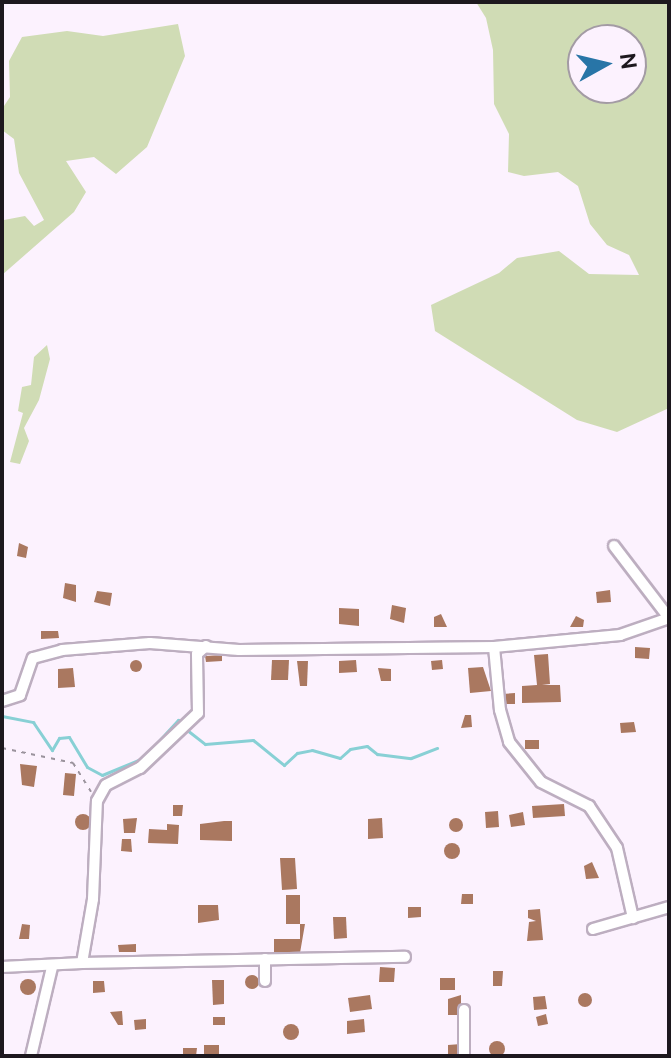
<!DOCTYPE html>
<html>
<head>
<meta charset="utf-8">
<style>
  body { margin:0 }
  #map { position:relative; width:671px; height:1058px; overflow:hidden; background:#fcf2fe; font-family:Ubuntu,sans-serif }
  div>[style] { position:absolute }
  .green>* { inset:0; background:#d0dcb5 }
  .stream>* { height:3px; margin:-1.5px; padding:0 1.5px; transform-origin:1.5px; border-radius:1.5px; background:#88d0d5 }
  .building>* { inset:0; background:#aa7860 }
  .round { border-radius:50% }
  .path>* { height:2px; margin-top:-1px; transform-origin:0; background:repeating-linear-gradient(90deg,#9b939d 0 4px,transparent 0 10px) }
  .roads { filter:drop-shadow(2px 0 #bdaec0) drop-shadow(-2px 0 #bdaec0) drop-shadow(0 2px #bdaec0) drop-shadow(0 -2px #bdaec0) }
  .street>* { height:10px; margin:-5px; padding:0 5px; transform-origin:5px; border-radius:5px; background:#fff }
  span { translate:-50% -50%; white-space:nowrap; text-align:center; line-height:1.15; -webkit-text-stroke:6px #fcf2fe; paint-order:stroke }
  .frame { position:absolute; inset:0; border:4px solid #1d181e; pointer-events:none }
  .north { position:absolute; left:567px; top:24px; width:80px; height:80px; box-sizing:border-box; background:#fcf2fe; border:2px solid #a39ba4; border-radius:50%; rotate:82deg; font-size:22px; font-weight:700; line-height:32px; text-align:center; color:#1d181e }
  .north::after { content:''; display:block; margin:auto; width:28px; height:36px; background:#2875a7; clip-path:polygon(50% 0,100% 100%,50% 72%,0 100%) }
</style>
</head>
<body>
<div id="map">
  <div class="green">
    <div style="clip-path:polygon(evenodd,476px 2px,669px 2px,669px 408px,617px 432px,577px 420px,435px 331px,431px 305px,499px 273px,517px 258px,559px 251px,589px 274px,639px 275px,629px 255px,607px 245px,590px 224px,578px 186px,558px 172px,524px 176px,508px 172px,509px 134px,494px 104px,493px 50px,486px 18px,476px 2px,583px 40px,631px 40px,631px 88px,583px 88px,583px 40px)"></div>
    <div style="clip-path:polygon(178px 24px,185px 56px,147px 147px,116px 174px,94px 157px,66px 161px,86px 192px,74px 212px,2px 275px,4px 220px,25px 216px,34px 226px,44px 220px,19px 173px,14px 139px,2px 130px,2px 109px,10px 97px,9px 61px,22px 37px,67px 31px,103px 36px)"></div>
    <div style="clip-path:polygon(47px 345px,50px 359px,39px 400px,24px 428px,29px 441px,20px 464px,10px 462px,23px 413px,18px 411px,22px 387px,31px 385px,34px 357px)"></div>
  </div>
  <div class="stream">
    <div style="left:2px;top:716px;width:32px;rotate:11deg"></div>
    <div style="left:33px;top:722px;width:34px;rotate:56deg"></div>
    <div style="left:52px;top:750px;width:14px;rotate:-60deg"></div>
    <div style="left:59px;top:738px;width:10px;rotate:-6deg"></div>
    <div style="left:69px;top:737px;width:35px;rotate:59deg"></div>
    <div style="left:87px;top:767px;width:17px;rotate:28deg"></div>
    <div style="left:102px;top:775px;width:44px;rotate:-22.5deg"></div>
    <div style="left:143px;top:758px;width:52px;rotate:-47.4deg"></div>
    <div style="left:178px;top:720px;width:6px;rotate:31deg"></div>
    <div style="left:187px;top:730px;width:23px;rotate:38deg"></div>
    <div style="left:205px;top:744px;width:48px;rotate:-4.8deg"></div>
    <div style="left:253px;top:740px;width:40px;rotate:39deg"></div>
    <div style="left:284px;top:765px;width:18px;rotate:-43deg"></div>
    <div style="left:297px;top:753px;width:15px;rotate:-11deg"></div>
    <div style="left:312px;top:750px;width:29px;rotate:16deg"></div>
    <div style="left:340px;top:758px;width:13px;rotate:-42deg"></div>
    <div style="left:350px;top:749px;width:17px;rotate:-10deg"></div>
    <div style="left:367px;top:746px;width:13px;rotate:39deg"></div>
    <div style="left:377px;top:754px;width:34px;rotate:7deg"></div>
    <div style="left:411px;top:758px;width:28px;rotate:-21deg"></div>
  </div>
  <div class="building">
    <div style="clip-path:polygon(19px 543px,28px 547px,26px 558px,17px 556px)"></div>
    <div style="clip-path:polygon(65px 583px,76px 585px,76px 602px,63px 598px)"></div>
    <div style="clip-path:polygon(610px 590px,611px 602px,597px 603px,596px 592px)"></div>
    <div style="clip-path:polygon(97px 591px,112px 593px,110px 606px,94px 602px)"></div>
    <div style="clip-path:polygon(392px 605px,406px 608px,404px 623px,390px 619px)"></div>
    <div style="clip-path:polygon(339px 608px,359px 609px,359px 626px,339px 624px)"></div>
    <div style="clip-path:polygon(441px 614px,447px 627px,434px 627px,434px 617px)"></div>
    <div style="clip-path:polygon(576px 616px,584px 620px,583px 627px,570px 627px)"></div>
    <div style="clip-path:polygon(41px 631px,58px 631px,59px 638px,41px 639px)"></div>
    <div style="clip-path:polygon(635px 647px,650px 648px,649px 659px,635px 658px)"></div>
    <div style="clip-path:polygon(548px 654px,550px 684px,542px 685px,560px 685px,561px 702px,522px 703px,522px 686px,537px 685px,534px 655px)"></div>
    <div style="clip-path:polygon(222px 655px,222px 661px,206px 662px,205px 656px)"></div>
    <div class="round" style="left:130px;top:660px;width:12px;height:12px"></div>
    <div style="clip-path:polygon(272px 660px,289px 660px,288px 680px,271px 680px)"></div>
    <div style="clip-path:polygon(356px 660px,357px 672px,339px 673px,339px 661px)"></div>
    <div style="clip-path:polygon(442px 660px,443px 669px,432px 670px,431px 661px)"></div>
    <div style="clip-path:polygon(297px 661px,308px 661px,307px 686px,300px 686px)"></div>
    <div style="clip-path:polygon(483px 667px,491px 691px,470px 693px,468px 668px)"></div>
    <div style="clip-path:polygon(73px 668px,75px 687px,58px 688px,58px 669px)"></div>
    <div style="clip-path:polygon(378px 668px,391px 669px,391px 681px,381px 681px)"></div>
    <div style="clip-path:polygon(515px 693px,515px 704px,503px 704px,502px 694px)"></div>
    <div style="clip-path:polygon(465px 715px,471px 715px,472px 727px,461px 728px)"></div>
    <div style="clip-path:polygon(634px 722px,636px 732px,621px 733px,620px 723px)"></div>
    <div style="clip-path:polygon(525px 740px,539px 740px,539px 749px,525px 749px)"></div>
    <div style="clip-path:polygon(20px 764px,37px 766px,34px 787px,22px 785px)"></div>
    <div style="clip-path:polygon(65px 773px,76px 774px,74px 796px,63px 795px)"></div>
    <div style="clip-path:polygon(564px 804px,565px 816px,533px 818px,532px 806px)"></div>
    <div style="clip-path:polygon(173px 805px,183px 805px,182px 816px,173px 816px)"></div>
    <div style="clip-path:polygon(498px 811px,499px 827px,486px 828px,485px 812px)"></div>
    <div style="clip-path:polygon(523px 812px,525px 825px,511px 827px,509px 815px)"></div>
    <div class="round" style="left:75px;top:814px;width:16px;height:16px"></div>
    <div class="round" style="left:449px;top:818px;width:14px;height:14px"></div>
    <div style="clip-path:polygon(137px 818px,135px 833px,124px 833px,123px 819px)"></div>
    <div style="clip-path:polygon(382px 818px,383px 838px,368px 839px,368px 819px)"></div>
    <div style="clip-path:polygon(224px 821px,232px 821px,232px 841px,200px 840px,200px 824px)"></div>
    <div style="clip-path:polygon(167px 824px,179px 825px,178px 844px,148px 843px,149px 829px,167px 830px)"></div>
    <div style="clip-path:polygon(122px 839px,131px 839px,132px 852px,121px 851px)"></div>
    <div class="round" style="left:444px;top:843px;width:16px;height:16px"></div>
    <div style="clip-path:polygon(280px 858px,295px 858px,297px 889px,282px 890px)"></div>
    <div style="clip-path:polygon(592px 862px,599px 878px,586px 879px,584px 866px)"></div>
    <div style="clip-path:polygon(462px 894px,473px 894px,473px 904px,461px 904px)"></div>
    <div style="clip-path:polygon(286px 895px,300px 895px,300px 924px,286px 924px)"></div>
    <div style="clip-path:polygon(198px 905px,218px 905px,219px 920px,198px 923px)"></div>
    <div style="clip-path:polygon(408px 907px,421px 907px,421px 917px,408px 918px)"></div>
    <div style="clip-path:polygon(540px 909px,543px 940px,527px 941px,529px 922px,536px 921px,528px 918px,528px 910px)"></div>
    <div style="clip-path:polygon(333px 917px,346px 917px,347px 938px,334px 939px)"></div>
    <div style="clip-path:polygon(22px 924px,30px 925px,29px 939px,19px 939px)"></div>
    <div style="clip-path:polygon(300px 924px,305px 924px,300px 953px,274px 954px,274px 939px,300px 939px)"></div>
    <div style="clip-path:polygon(136px 944px,136px 952px,119px 952px,118px 945px)"></div>
    <div style="clip-path:polygon(380px 967px,395px 968px,394px 982px,379px 982px)"></div>
    <div style="clip-path:polygon(493px 971px,503px 971px,502px 986px,493px 986px)"></div>
    <div class="round" style="left:245px;top:975px;width:14px;height:14px"></div>
    <div style="clip-path:polygon(440px 978px,455px 978px,455px 990px,440px 990px)"></div>
    <div class="round" style="left:20px;top:979px;width:16px;height:16px"></div>
    <div style="clip-path:polygon(212px 980px,224px 980px,224px 1004px,213px 1005px)"></div>
    <div style="clip-path:polygon(93px 981px,104px 981px,105px 992px,93px 993px)"></div>
    <div class="round" style="left:578px;top:993px;width:14px;height:14px"></div>
    <div style="clip-path:polygon(370px 995px,372px 1009px,350px 1012px,348px 998px)"></div>
    <div style="clip-path:polygon(461px 995px,461px 1015px,448px 1015px,448px 999px)"></div>
    <div style="clip-path:polygon(545px 996px,547px 1009px,534px 1010px,533px 997px)"></div>
    <div style="clip-path:polygon(122px 1011px,123px 1025px,118px 1025px,110px 1012px)"></div>
    <div style="clip-path:polygon(546px 1014px,548px 1024px,538px 1026px,536px 1017px)"></div>
    <div style="clip-path:polygon(213px 1017px,225px 1017px,225px 1025px,213px 1025px)"></div>
    <div style="clip-path:polygon(146px 1019px,146px 1029px,135px 1030px,134px 1020px)"></div>
    <div style="clip-path:polygon(364px 1019px,365px 1032px,347px 1034px,347px 1021px)"></div>
    <div class="round" style="left:283px;top:1024px;width:16px;height:16px"></div>
    <div class="round" style="left:489px;top:1041px;width:16px;height:16px"></div>
    <div style="clip-path:polygon(461px 1044px,461px 1056px,448px 1056px,448px 1045px)"></div>
    <div style="clip-path:polygon(204px 1045px,219px 1045px,219px 1056px,204px 1056px)"></div>
    <div style="clip-path:polygon(183px 1048px,197px 1048px,196px 1056px,183px 1056px)"></div>
  </div>
  <div class="path">
    <div style="left:2px;top:748px;width:73px;rotate:11.9deg"></div>
    <div style="left:73px;top:763px;width:34px;rotate:58deg"></div>
  </div>
  <div class="roads">
    <div class="street">
      <div style="left:614px;top:546px;width:91px;rotate:52.6deg"></div>
      <div style="left:494px;top:647px;width:63px;rotate:84.6deg"></div>
      <div style="left:500px;top:710px;width:33px;rotate:74deg"></div>
      <div style="left:509px;top:742px;width:51px;rotate:51.3deg"></div>
      <div style="left:541px;top:782px;width:54px;rotate:26.6deg"></div>
      <div style="left:589px;top:806px;width:50px;rotate:56.3deg"></div>
      <div style="left:617px;top:848px;width:72px;rotate:77.1deg"></div>
      <div style="left:2px;top:701px;width:19px;rotate:-18deg"></div>
      <div style="left:20px;top:695px;width:39px;rotate:-71deg"></div>
      <div style="left:33px;top:658px;width:30px;rotate:-15deg"></div>
      <div style="left:62px;top:650px;width:88px;rotate:-4.5deg"></div>
      <div style="left:150px;top:643px;width:89px;rotate:4.5deg"></div>
      <div style="left:239px;top:650px;width:255px;rotate:-0.7deg"></div>
      <div style="left:494px;top:647px;width:127px;rotate:-5.4deg"></div>
      <div style="left:620px;top:635px;width:52px;rotate:-19.1deg"></div>
      <div style="left:593px;top:929px;width:79px;rotate:-16.1deg"></div>
      <div style="left:82px;top:963px;width:323px;rotate:-1.1deg"></div>
      <div style="left:2px;top:967px;width:80px;rotate:-2.9deg"></div>
      <div style="left:82px;top:963px;width:65px;rotate:-80.2deg"></div>
      <div style="left:93px;top:899px;width:98px;rotate:-87.7deg"></div>
      <div style="left:97px;top:801px;width:18px;rotate:-61deg"></div>
      <div style="left:106px;top:785px;width:38px;rotate:-27deg"></div>
      <div style="left:140px;top:768px;width:80px;rotate:-43.5deg"></div>
      <div style="left:198px;top:713px;width:59px;rotate:-91deg"></div>
      <div style="left:197px;top:654px;width:12px;rotate:-42deg"></div>
      <div style="left:265px;top:981px;width:22px;rotate:-90deg"></div>
      <div style="left:464px;top:1010px;width:46px;rotate:90deg"></div>
      <div style="left:31px;top:1056px;width:91px;rotate:-76.7deg"></div>
    </div>
  </div>
  <div class="frame"></div>
  <div class="north">N</div>
</div>
</body>
</html>
